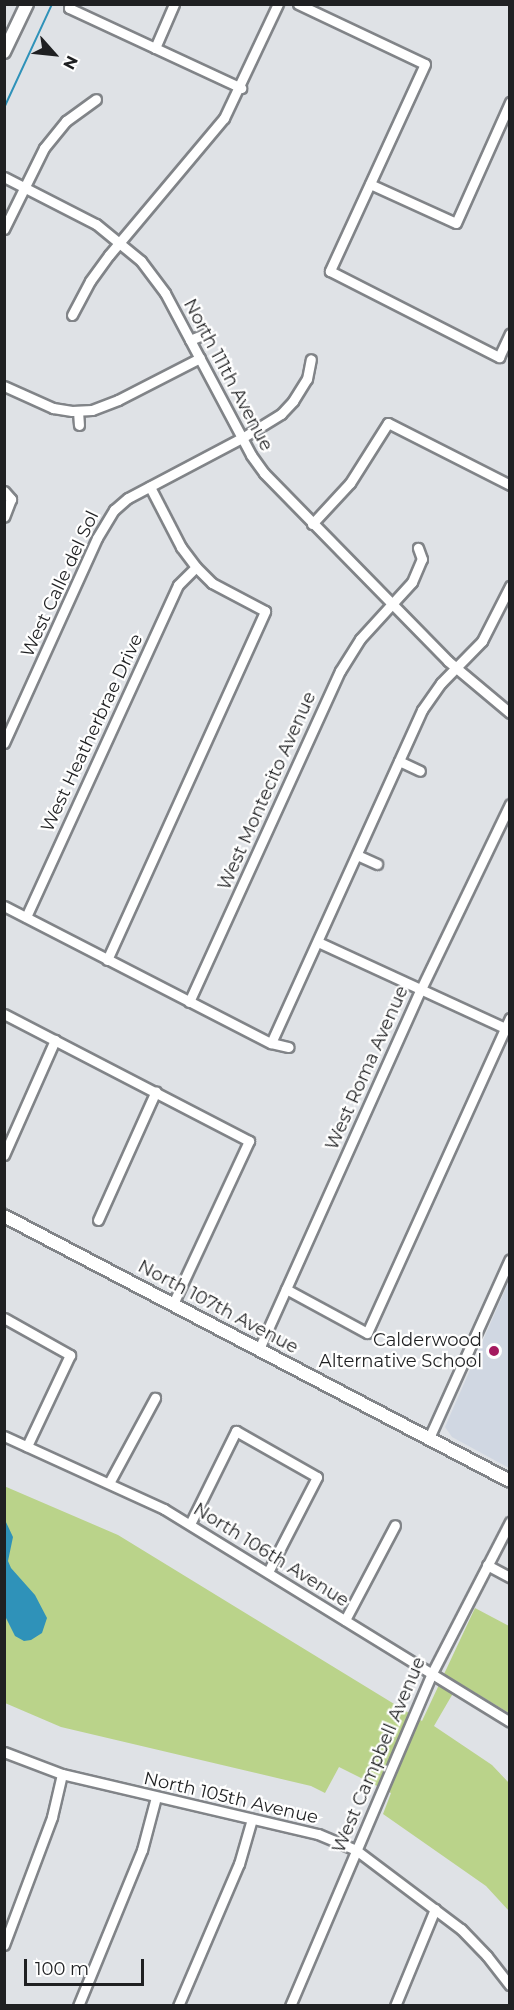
<!DOCTYPE html>
<html>
<head>
<meta charset="utf-8">
<style>
  body { margin:0 }
  #map { position:relative; width:514px; height:2010px; overflow:hidden; background:#dfe2e6; font-family:Montserrat,sans-serif }
  div>[style] { position:absolute }
  .built>* { inset:0; background:#d0d7e2 }
  .green>* { inset:0; background:#bad38a }
  .water>* { inset:0; background:#2f92b9 }
  .stream>* { height:2px; margin:-1px; padding:0 1px; transform-origin:1px; border-radius:1px; background:#2f92b9 }
  .roads { filter:drop-shadow(2px 0 #818488) drop-shadow(-2px 0 #818488) drop-shadow(0 2px #818488) drop-shadow(0 -2px #818488) }
  .minor>* { height:9px; margin:-4.5px; padding:0 4.5px; transform-origin:4.5px; border-radius:4.5px; background:#fff }
  .major>* { height:12px; margin:-6px; padding:0 6px; transform-origin:6px; border-radius:6px; background:#fff }
  .dots>* { width:16px; height:16px; translate:-50% -50%; box-sizing:border-box; border:3px solid #fff; border-radius:50% }
  span { translate:-50% -50%; white-space:nowrap; text-align:center; line-height:1.15; -webkit-text-stroke:4.5px #fff; paint-order:stroke }
  .street-label { font-size:18px; color:#1f2022 }
  .poi-label { font-size:18px; color:#1f2022 }
  .right { translate:-100% -50%; text-align:right }
  .frame { position:absolute; inset:0; border:6px solid #1f2022; pointer-events:none }
  .north { position:absolute; left:24px; top:24px; width:60px; height:60px; -webkit-text-stroke:4px #fff; paint-order:stroke; rotate:117deg; font-size:16px; font-weight:700; line-height:24px; text-align:center; color:#1f2022 }
  .north::after { content:''; display:block; margin:auto; width:21px; height:27px; background:#1f2022; clip-path:polygon(50% 0,100% 100%,50% 72%,0 100%) }
  .scale { position:absolute; left:24px; top:1959px; width:120px; height:27px; box-sizing:border-box; border:3px solid #1f2022; border-top:0; padding-left:8px; font-size:18px; line-height:21px; white-space:nowrap; color:#1f2022; -webkit-text-stroke:4px #fff; paint-order:stroke }
</style>
</head>
<body>
<div id="map">
  <div class="built">
    <div style="clip-path:polygon(509px 1281px,509px 1468px,452px 1437px,445px 1427px)"></div>
  </div>
  <div class="green">
    <div style="clip-path:polygon(4px 1486px,118px 1535px,422px 1721px,475px 1608px,509px 1626px,509px 1713px,459px 1683px,434px 1726px,492px 1765px,509px 1783px,509px 1911px,486px 1886px,383px 1814px,391px 1793px,339px 1767px,325px 1793px,311px 1786px,61px 1727px,5px 1703px)"></div>
  </div>
  <div class="water">
    <div style="clip-path:polygon(5px 1520px,13px 1537px,8px 1561px,11px 1568px,35px 1595px,47px 1618px,42px 1633px,31px 1640px,24px 1641px,15px 1636px,5px 1616px)"></div>
  </div>
  <div class="stream">
    <div style="left:4px;top:108px;width:115px;rotate:-65.2deg"></div>
  </div>
  <div class="roads">
    <div class="minor">
      <div style="left:70px;top:4px;width:4px;rotate:104deg"></div>
      <div style="left:69px;top:8px;width:190px;rotate:24.9deg"></div>
      <div style="left:298px;top:4px;width:140px;rotate:25.3deg"></div>
      <div style="left:425px;top:64px;width:228px;rotate:114.7deg"></div>
      <div style="left:330px;top:271px;width:190px;rotate:27deg"></div>
      <div style="left:499px;top:357px;width:26px;rotate:-65deg"></div>
      <div style="left:155px;top:48px;width:48px;rotate:-66.6deg"></div>
      <div style="left:4px;top:177px;width:103px;rotate:27.1deg"></div>
      <div style="left:96px;top:224px;width:58px;rotate:39.4deg"></div>
      <div style="left:141px;top:261px;width:40px;rotate:53deg"></div>
      <div style="left:165px;top:293px;width:183px;rotate:62deg"></div>
      <div style="left:251px;top:455px;width:22px;rotate:54deg"></div>
      <div style="left:264px;top:473px;width:263px;rotate:45.6deg"></div>
      <div style="left:448px;top:661px;width:81px;rotate:40deg"></div>
      <div style="left:370px;top:184px;width:94px;rotate:24.4deg"></div>
      <div style="left:456px;top:223px;width:133px;rotate:-65.9deg"></div>
      <div style="left:4px;top:229px;width:90px;rotate:-63.7deg"></div>
      <div style="left:44px;top:148px;width:35px;rotate:-51deg"></div>
      <div style="left:66px;top:121px;width:37px;rotate:-36deg"></div>
      <div style="left:72px;top:315px;width:38px;rotate:-62deg"></div>
      <div style="left:90px;top:281px;width:32px;rotate:-54deg"></div>
      <div style="left:109px;top:255px;width:179px;rotate:-50deg"></div>
      <div style="left:224px;top:118px;width:126px;rotate:-64.7deg"></div>
      <div style="left:190px;top:340px;width:16px;rotate:-22deg"></div>
      <div style="left:4px;top:386px;width:54px;rotate:24.2deg"></div>
      <div style="left:53px;top:408px;width:19px;rotate:9deg"></div>
      <div style="left:72px;top:411px;width:20px;rotate:-3deg"></div>
      <div style="left:92px;top:410px;width:28px;rotate:-21deg"></div>
      <div style="left:118px;top:400px;width:92px;rotate:-27.1deg"></div>
      <div style="left:78px;top:411px;width:14px;rotate:86deg"></div>
      <div style="left:4px;top:491px;width:11px;rotate:49deg"></div>
      <div style="left:11px;top:499px;width:19px;rotate:111deg"></div>
      <div style="left:312px;top:524px;width:56px;rotate:-47.2deg"></div>
      <div style="left:350px;top:483px;width:71px;rotate:-57.7deg"></div>
      <div style="left:388px;top:423px;width:137px;rotate:26.9deg"></div>
      <div style="left:4px;top:743px;width:225px;rotate:-65.6deg"></div>
      <div style="left:97px;top:538px;width:33px;rotate:-59deg"></div>
      <div style="left:114px;top:510px;width:18px;rotate:-41deg"></div>
      <div style="left:128px;top:498px;width:129px;rotate:-27.8deg"></div>
      <div style="left:242px;top:438px;width:46px;rotate:-31.6deg"></div>
      <div style="left:281px;top:414px;width:18px;rotate:-47deg"></div>
      <div style="left:293px;top:401px;width:26px;rotate:-58deg"></div>
      <div style="left:307px;top:379px;width:20px;rotate:-79deg"></div>
      <div style="left:399px;top:761px;width:23px;rotate:25deg"></div>
      <div style="left:357px;top:855px;width:22px;rotate:24deg"></div>
      <div style="left:4px;top:906px;width:300px;rotate:27.2deg"></div>
      <div style="left:271px;top:1043px;width:18px;rotate:13deg"></div>
      <div style="left:26px;top:917px;width:365px;rotate:-65.4deg"></div>
      <div style="left:178px;top:585px;width:25px;rotate:-45deg"></div>
      <div style="left:318px;top:942px;width:210px;rotate:24.7deg"></div>
      <div style="left:107px;top:960px;width:383px;rotate:-65.6deg"></div>
      <div style="left:265px;top:611px;width:60px;rotate:-152.2deg"></div>
      <div style="left:212px;top:583px;width:23px;rotate:-135deg"></div>
      <div style="left:196px;top:567px;width:25px;rotate:-127deg"></div>
      <div style="left:181px;top:547px;width:68px;rotate:-117.3deg"></div>
      <div style="left:189px;top:1002px;width:364px;rotate:-65.5deg"></div>
      <div style="left:340px;top:671px;width:38px;rotate:-58deg"></div>
      <div style="left:360px;top:639px;width:77px;rotate:-47.6deg"></div>
      <div style="left:412px;top:582px;width:25px;rotate:-67deg"></div>
      <div style="left:422px;top:559px;width:12px;rotate:-110deg"></div>
      <div style="left:4px;top:1014px;width:276px;rotate:27.4deg"></div>
      <div style="left:249px;top:1141px;width:180px;rotate:115deg"></div>
      <div style="left:271px;top:1043px;width:366px;rotate:-65.6deg"></div>
      <div style="left:422px;top:710px;width:33px;rotate:-55deg"></div>
      <div style="left:441px;top:683px;width:59px;rotate:-45.7deg"></div>
      <div style="left:482px;top:641px;width:62px;rotate:-63deg"></div>
      <div style="left:4px;top:1155px;width:126px;rotate:-66.1deg"></div>
      <div style="left:98px;top:1220px;width:141px;rotate:-65.8deg"></div>
      <div style="left:286px;top:1289px;width:92px;rotate:28.5deg"></div>
      <div style="left:367px;top:1333px;width:346px;rotate:-65.6deg"></div>
      <div style="left:4px;top:1318px;width:76px;rotate:29.3deg"></div>
      <div style="left:70px;top:1355px;width:101px;rotate:115.3deg"></div>
      <div style="left:259px;top:1349px;width:395px;rotate:-65.8deg"></div>
      <div style="left:421px;top:989px;width:205px;rotate:-64.3deg"></div>
      <div style="left:4px;top:1436px;width:176px;rotate:24.5deg"></div>
      <div style="left:164px;top:1509px;width:406px;rotate:31.6deg"></div>
      <div style="left:429px;top:1438px;width:196px;rotate:-65.7deg"></div>
      <div style="left:109px;top:1483px;width:97px;rotate:-61.6deg"></div>
      <div style="left:190px;top:1524px;width:104px;rotate:-63.7deg"></div>
      <div style="left:236px;top:1431px;width:93px;rotate:29.6deg"></div>
      <div style="left:317px;top:1477px;width:107px;rotate:117.3deg"></div>
      <div style="left:487px;top:1565px;width:26px;rotate:28deg"></div>
      <div style="left:345px;top:1620px;width:107px;rotate:-62.2deg"></div>
      <div style="left:4px;top:1752px;width:62px;rotate:20.8deg"></div>
      <div style="left:62px;top:1774px;width:263px;rotate:13.2deg"></div>
      <div style="left:318px;top:1834px;width:41px;rotate:22.8deg"></div>
      <div style="left:356px;top:1850px;width:131px;rotate:37deg"></div>
      <div style="left:461px;top:1929px;width:37px;rotate:46deg"></div>
      <div style="left:487px;top:1956px;width:37px;rotate:52deg"></div>
      <div style="left:4px;top:1945px;width:137px;rotate:-69.4deg"></div>
      <div style="left:52px;top:1817px;width:44px;rotate:-76.9deg"></div>
      <div style="left:78px;top:2006px;width:169px;rotate:-67.7deg"></div>
      <div style="left:142px;top:1850px;width:55px;rotate:-75.2deg"></div>
      <div style="left:178px;top:2006px;width:155px;rotate:-66.8deg"></div>
      <div style="left:239px;top:1864px;width:47px;rotate:-73.9deg"></div>
      <div style="left:290px;top:2006px;width:362px;rotate:-66.9deg"></div>
      <div style="left:432px;top:1673px;width:170px;rotate:-62.7deg"></div>
      <div style="left:395px;top:2006px;width:105px;rotate:-67.6deg"></div>
    </div>
    <div class="major">
      <div style="left:4px;top:52px;width:53px;rotate:-64.4deg"></div>
      <div style="left:4px;top:1216px;width:571px;rotate:27.64deg"></div>
    </div>
  </div>
  <div class="dots">
    <div style="left:494px;top:1351px;background:#a4195f"></div>
  </div>
  <div class="street-label">
    <span style="left:228px;top:375px;rotate:62deg">North 111th Avenue</span>
    <span style="left:60px;top:584px;rotate:-65deg">West Calle del Sol</span>
    <span style="left:92px;top:733px;rotate:-65deg">West Heatherbrae Drive</span>
    <span style="left:267px;top:791px;rotate:-66deg">West Montecito Avenue</span>
    <span style="left:367px;top:1068px;rotate:-66deg">West Roma Avenue</span>
    <span style="left:218px;top:1307px;rotate:28deg">North 107th Avenue</span>
    <span style="left:271px;top:1555px;rotate:32deg">North 106th Avenue</span>
    <span style="left:379px;top:1755px;rotate:-67deg">West Campbell Avenue</span>
    <span style="left:231px;top:1798px;rotate:13deg">North 105th Avenue</span>
  </div>
  <div class="poi-label">
    <span class="right" style="left:482px;top:1351px">Calderwood<br>Alternative School</span>
  </div>
  <div class="frame"></div>
  <div class="north">N</div>
  <div class="scale">100 m</div>
</div>
</body>
</html>
